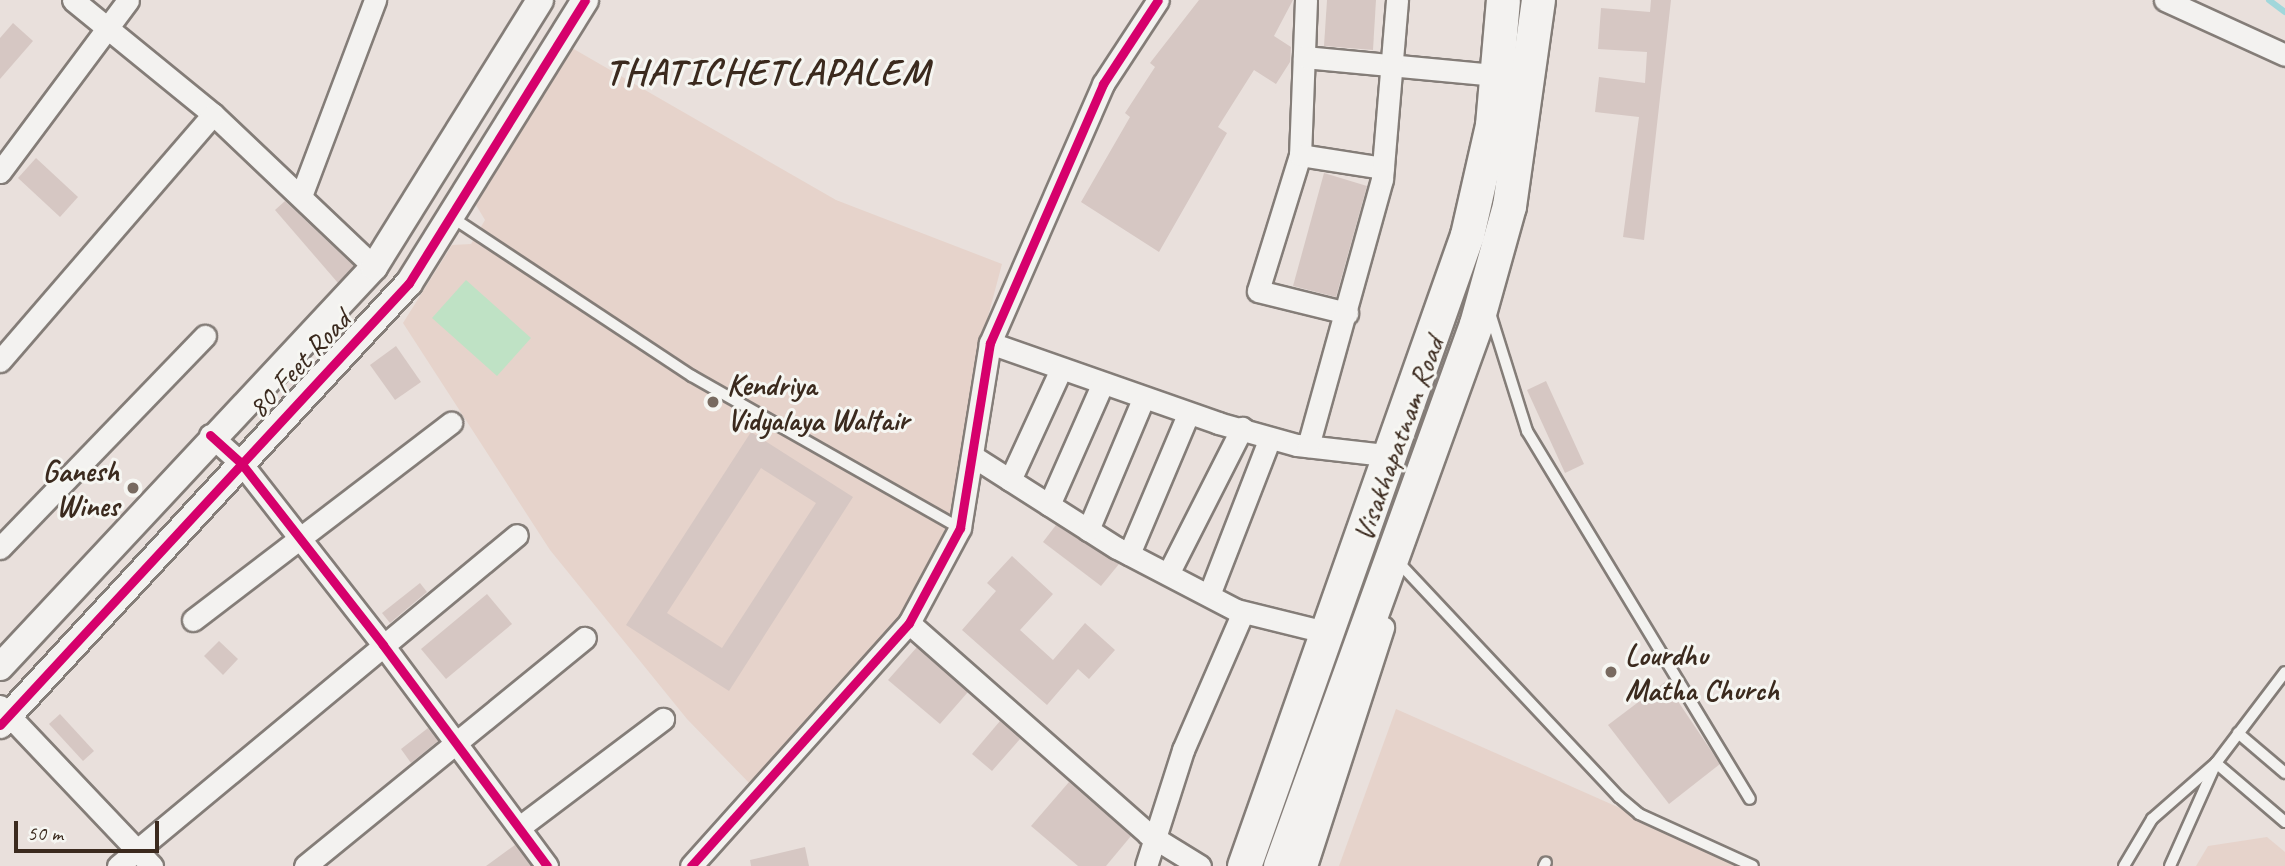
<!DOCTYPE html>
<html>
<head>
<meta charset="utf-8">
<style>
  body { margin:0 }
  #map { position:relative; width:2285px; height:866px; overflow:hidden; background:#e9e0dc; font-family:Caveat,sans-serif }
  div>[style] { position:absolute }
  .built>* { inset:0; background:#e6d3cb }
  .green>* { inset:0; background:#bfe2c5 }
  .stream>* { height:6px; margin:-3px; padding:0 3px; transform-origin:3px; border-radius:3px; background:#a1d7db }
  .building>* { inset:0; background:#d6c7c3 }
  .roads { filter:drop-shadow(2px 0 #847d78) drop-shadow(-2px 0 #847d78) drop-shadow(0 2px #847d78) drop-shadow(0 -2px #847d78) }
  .service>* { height:10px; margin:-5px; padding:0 5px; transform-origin:5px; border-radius:5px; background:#f3f2f0 }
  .minor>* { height:21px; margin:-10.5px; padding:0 10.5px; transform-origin:10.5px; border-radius:10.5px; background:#f3f2f0 }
  .tertiary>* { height:26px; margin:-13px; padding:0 13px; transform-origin:13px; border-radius:13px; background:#f3f2f0 }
  .primary>* { height:33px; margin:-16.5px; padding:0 16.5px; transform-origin:16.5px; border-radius:16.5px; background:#f3f2f0 }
  .cycleway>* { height:9px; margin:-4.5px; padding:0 4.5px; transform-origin:4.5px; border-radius:4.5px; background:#d6006c }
  .dots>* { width:19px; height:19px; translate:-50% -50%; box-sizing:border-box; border:4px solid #f6f6f2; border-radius:50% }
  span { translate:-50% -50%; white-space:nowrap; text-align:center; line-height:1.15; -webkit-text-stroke:6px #f6f6f2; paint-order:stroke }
  .street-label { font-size:30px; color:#3b2a1e }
  .poi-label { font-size:30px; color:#3b2a1e; font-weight:700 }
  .left { translate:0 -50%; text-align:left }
  .right { translate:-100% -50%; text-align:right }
  .district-label { font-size:37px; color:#3b2a1e; font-weight:700; letter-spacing:2px }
  .scale { position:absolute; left:14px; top:821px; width:145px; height:32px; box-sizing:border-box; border:4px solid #3b2a1e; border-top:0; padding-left:9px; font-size:21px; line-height:24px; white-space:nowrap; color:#3b2a1e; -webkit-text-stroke:5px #f6f6f2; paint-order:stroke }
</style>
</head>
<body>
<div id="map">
  <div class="built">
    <div style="clip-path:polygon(572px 48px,836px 200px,1002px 264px,973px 373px,957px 510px,904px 613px,753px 787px,687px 719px,550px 550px,403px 323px,452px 245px,471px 244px,485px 220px,476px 205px)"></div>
    <div style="clip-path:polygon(1396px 709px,1751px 866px,1339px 866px)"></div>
    <div style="clip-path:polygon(2267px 837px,2285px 852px,2285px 866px,2196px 866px,2208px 846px)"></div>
  </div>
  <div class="green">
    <div style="clip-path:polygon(466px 280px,531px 338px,497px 376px,432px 318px)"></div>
  </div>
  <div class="stream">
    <div style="left:2269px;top:0;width:20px;rotate:37deg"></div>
  </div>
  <div class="building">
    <div style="clip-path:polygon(1199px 0,1293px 0,1274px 36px,1291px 47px,1290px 62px,1276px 84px,1254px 70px,1218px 127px,1227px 133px,1159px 252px,1081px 202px,1130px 117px,1125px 113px,1155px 67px,1150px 63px)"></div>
    <div style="clip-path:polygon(1327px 0,1376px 0,1373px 50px,1324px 46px)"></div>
    <div style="clip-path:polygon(1651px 0,1671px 0,1644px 240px,1623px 237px,1639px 117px,1595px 112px,1599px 77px,1645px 83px,1647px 52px,1598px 49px,1601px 8px,1650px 12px)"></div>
    <div style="clip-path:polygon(13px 23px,33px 41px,0 79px,0 38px)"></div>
    <div style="clip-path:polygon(36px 158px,78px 197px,60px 217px,18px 178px)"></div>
    <div style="clip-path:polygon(1324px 173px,1367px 186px,1336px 297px,1293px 286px)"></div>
    <div style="clip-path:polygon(285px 201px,354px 266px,338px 283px,275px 210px)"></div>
    <div style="clip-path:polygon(396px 346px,421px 382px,395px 400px,370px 365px)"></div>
    <div style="clip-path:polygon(1546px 381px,1584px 464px,1565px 473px,1527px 390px)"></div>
    <div style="clip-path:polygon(evenodd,751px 432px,853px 497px,729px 691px,626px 625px,751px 432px,761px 468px,816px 503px,722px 648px,667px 613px,761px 468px)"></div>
    <div style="clip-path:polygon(1056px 525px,1119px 564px,1101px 586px,1043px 542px)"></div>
    <div style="clip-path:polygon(1012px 556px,1053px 594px,1020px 630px,1053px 660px,1085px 623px,1115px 650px,1089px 679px,1078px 669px,1047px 705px,962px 630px,996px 591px,987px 583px)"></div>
    <div style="clip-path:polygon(420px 583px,427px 592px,390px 623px,382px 613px)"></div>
    <div style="clip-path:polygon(487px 594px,512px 624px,446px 679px,421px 649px)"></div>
    <div style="clip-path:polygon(219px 641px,238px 659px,223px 675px,204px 656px)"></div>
    <div style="clip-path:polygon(917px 647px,968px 692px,940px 724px,888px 680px)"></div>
    <div style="clip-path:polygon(1665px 682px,1720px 764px,1669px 804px,1608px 725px)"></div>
    <div style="clip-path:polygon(60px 714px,94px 751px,83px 761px,49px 724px)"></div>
    <div style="clip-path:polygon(1000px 721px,1020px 739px,992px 771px,972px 754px)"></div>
    <div style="clip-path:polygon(428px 728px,438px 741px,411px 763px,401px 749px)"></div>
    <div style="clip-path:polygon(1069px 782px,1131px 836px,1106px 866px,1078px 866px,1031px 826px)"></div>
    <div style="clip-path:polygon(515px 845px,531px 866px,486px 866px)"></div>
    <div style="clip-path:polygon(805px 847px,809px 866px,751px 866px,750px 860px)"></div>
  </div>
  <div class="roads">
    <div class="service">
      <div style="left:450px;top:216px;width:290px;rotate:33.5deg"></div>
      <div style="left:692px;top:376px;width:308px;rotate:29.6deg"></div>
      <div style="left:1490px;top:313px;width:124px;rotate:72.6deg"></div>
      <div style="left:1527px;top:431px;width:430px;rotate:58.8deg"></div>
      <div style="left:1402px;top:566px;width:317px;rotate:46.8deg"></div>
      <div style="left:1619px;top:797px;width:26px;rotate:40deg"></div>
      <div style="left:1639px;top:814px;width:125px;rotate:24.5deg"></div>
      <div style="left:2238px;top:733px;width:62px;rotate:40.4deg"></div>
      <div style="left:1544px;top:866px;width:4px;rotate:-63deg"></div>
      <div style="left:2124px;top:866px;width:55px;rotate:-59.2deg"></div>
      <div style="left:2152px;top:819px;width:85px;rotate:-41.2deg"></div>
      <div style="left:2216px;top:763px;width:91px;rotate:40.5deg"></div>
      <div style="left:2170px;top:866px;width:113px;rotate:-65.9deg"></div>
      <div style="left:2216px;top:763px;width:114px;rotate:-52.8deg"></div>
    </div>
    <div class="minor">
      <div style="left:73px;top:0;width:181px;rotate:39.2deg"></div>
      <div style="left:213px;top:114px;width:222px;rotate:43.5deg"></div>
      <div style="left:1306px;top:0;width:155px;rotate:92.2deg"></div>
      <div style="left:1300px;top:155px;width:142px;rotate:107.2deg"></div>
      <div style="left:1258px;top:291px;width:92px;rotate:13.9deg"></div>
      <div style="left:2165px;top:0;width:132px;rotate:24.6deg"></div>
      <div style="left:1304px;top:57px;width:193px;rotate:5.4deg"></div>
      <div style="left:1300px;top:155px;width:84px;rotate:8.9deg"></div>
      <div style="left:0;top:172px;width:214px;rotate:-53.3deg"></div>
      <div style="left:301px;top:196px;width:210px;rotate:-69.3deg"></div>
      <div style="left:990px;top:343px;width:242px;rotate:19.3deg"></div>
      <div style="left:1218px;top:423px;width:82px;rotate:15.6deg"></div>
      <div style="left:1297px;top:445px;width:97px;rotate:6.5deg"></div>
      <div style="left:0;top:361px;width:326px;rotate:-49.2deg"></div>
      <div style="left:210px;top:435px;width:42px;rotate:42.1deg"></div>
      <div style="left:241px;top:463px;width:231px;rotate:52deg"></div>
      <div style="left:383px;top:645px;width:275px;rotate:53.4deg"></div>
      <div style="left:1308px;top:446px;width:277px;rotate:-74.5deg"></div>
      <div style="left:1382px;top:179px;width:180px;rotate:-85.2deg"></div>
      <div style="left:974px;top:457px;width:169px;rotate:32.5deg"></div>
      <div style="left:1117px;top:548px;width:134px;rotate:27.5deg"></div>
      <div style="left:1236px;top:610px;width:96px;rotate:13.9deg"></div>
      <div style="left:1010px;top:480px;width:122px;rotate:-65.3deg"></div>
      <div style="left:1049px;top:505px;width:131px;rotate:-66.2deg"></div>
      <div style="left:1088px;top:530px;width:142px;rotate:-67.2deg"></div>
      <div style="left:0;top:548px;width:295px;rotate:-46deg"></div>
      <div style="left:1129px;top:554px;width:152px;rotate:-67.1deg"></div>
      <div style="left:1168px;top:574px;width:164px;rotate:-63.1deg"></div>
      <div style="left:1209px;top:595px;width:168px;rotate:-68.8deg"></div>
      <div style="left:193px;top:620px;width:325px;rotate:-37.4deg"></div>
      <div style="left:909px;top:623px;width:319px;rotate:41.4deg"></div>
      <div style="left:1148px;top:834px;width:61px;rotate:31.6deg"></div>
      <div style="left:0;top:706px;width:221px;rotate:46.5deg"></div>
      <div style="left:521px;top:826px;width:178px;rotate:-37deg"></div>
      <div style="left:118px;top:866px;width:518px;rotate:-39.68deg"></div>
      <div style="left:305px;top:866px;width:361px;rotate:-39.2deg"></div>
      <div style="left:691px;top:866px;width:326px;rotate:-48.1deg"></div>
      <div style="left:909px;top:623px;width:108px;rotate:-61.8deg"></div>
      <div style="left:960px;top:528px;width:187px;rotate:-80.8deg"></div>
      <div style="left:990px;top:343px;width:283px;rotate:-66.4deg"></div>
      <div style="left:1103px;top:84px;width:100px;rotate:-56.8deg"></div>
      <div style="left:1146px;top:866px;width:122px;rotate:-72.3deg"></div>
      <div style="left:1183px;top:750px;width:150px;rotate:-66.5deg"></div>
      <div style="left:1306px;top:866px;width:251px;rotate:-72.1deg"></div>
    </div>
    <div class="tertiary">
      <div style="left:0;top:667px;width:548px;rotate:-46.92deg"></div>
      <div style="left:374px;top:267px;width:314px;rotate:-58.1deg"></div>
      <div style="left:0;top:725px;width:602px;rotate:-47.22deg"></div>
      <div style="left:409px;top:283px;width:333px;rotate:-58.1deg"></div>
    </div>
    <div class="primary">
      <div style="left:1244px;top:866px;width:669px;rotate:-70.54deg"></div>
      <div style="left:1467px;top:235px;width:113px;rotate:-77.2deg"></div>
      <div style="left:1492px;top:125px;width:125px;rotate:-85deg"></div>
      <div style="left:1280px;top:866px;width:576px;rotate:-70.12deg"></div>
      <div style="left:1476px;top:324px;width:123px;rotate:-74.4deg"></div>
      <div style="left:1509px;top:206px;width:208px;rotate:-82deg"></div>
    </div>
  </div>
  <div class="cycleway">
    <div style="left:210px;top:435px;width:42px;rotate:42.1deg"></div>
    <div style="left:241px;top:463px;width:231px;rotate:52deg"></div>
    <div style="left:383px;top:645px;width:275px;rotate:53.4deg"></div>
    <div style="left:0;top:725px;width:602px;rotate:-47.22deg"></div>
    <div style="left:409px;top:283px;width:333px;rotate:-58.1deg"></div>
    <div style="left:691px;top:866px;width:326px;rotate:-48.1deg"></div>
    <div style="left:909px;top:623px;width:108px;rotate:-61.8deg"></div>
    <div style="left:960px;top:528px;width:187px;rotate:-80.8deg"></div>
    <div style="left:990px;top:343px;width:283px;rotate:-66.4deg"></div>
    <div style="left:1103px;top:84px;width:100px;rotate:-56.8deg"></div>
  </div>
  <div class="dots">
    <div style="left:713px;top:402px;background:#786a60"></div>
    <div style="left:133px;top:488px;background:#786a60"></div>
    <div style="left:1611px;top:672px;background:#786a60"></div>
  </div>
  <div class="street-label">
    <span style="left:299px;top:364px;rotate:-47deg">80 Feet Road</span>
    <span style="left:1398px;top:439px;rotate:-70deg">Visakhapatnam Road</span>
  </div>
  <div class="poi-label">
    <span class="left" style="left:727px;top:402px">Kendriya<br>Vidyalaya Waltair</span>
    <span class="right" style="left:119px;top:488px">Ganesh<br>Wines</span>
    <span class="left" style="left:1625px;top:672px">Lourdhu<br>Matha Church</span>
  </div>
  <div class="district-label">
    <span style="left:768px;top:72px">THATICHETLAPALEM</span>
  </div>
  <div class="scale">50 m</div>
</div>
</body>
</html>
